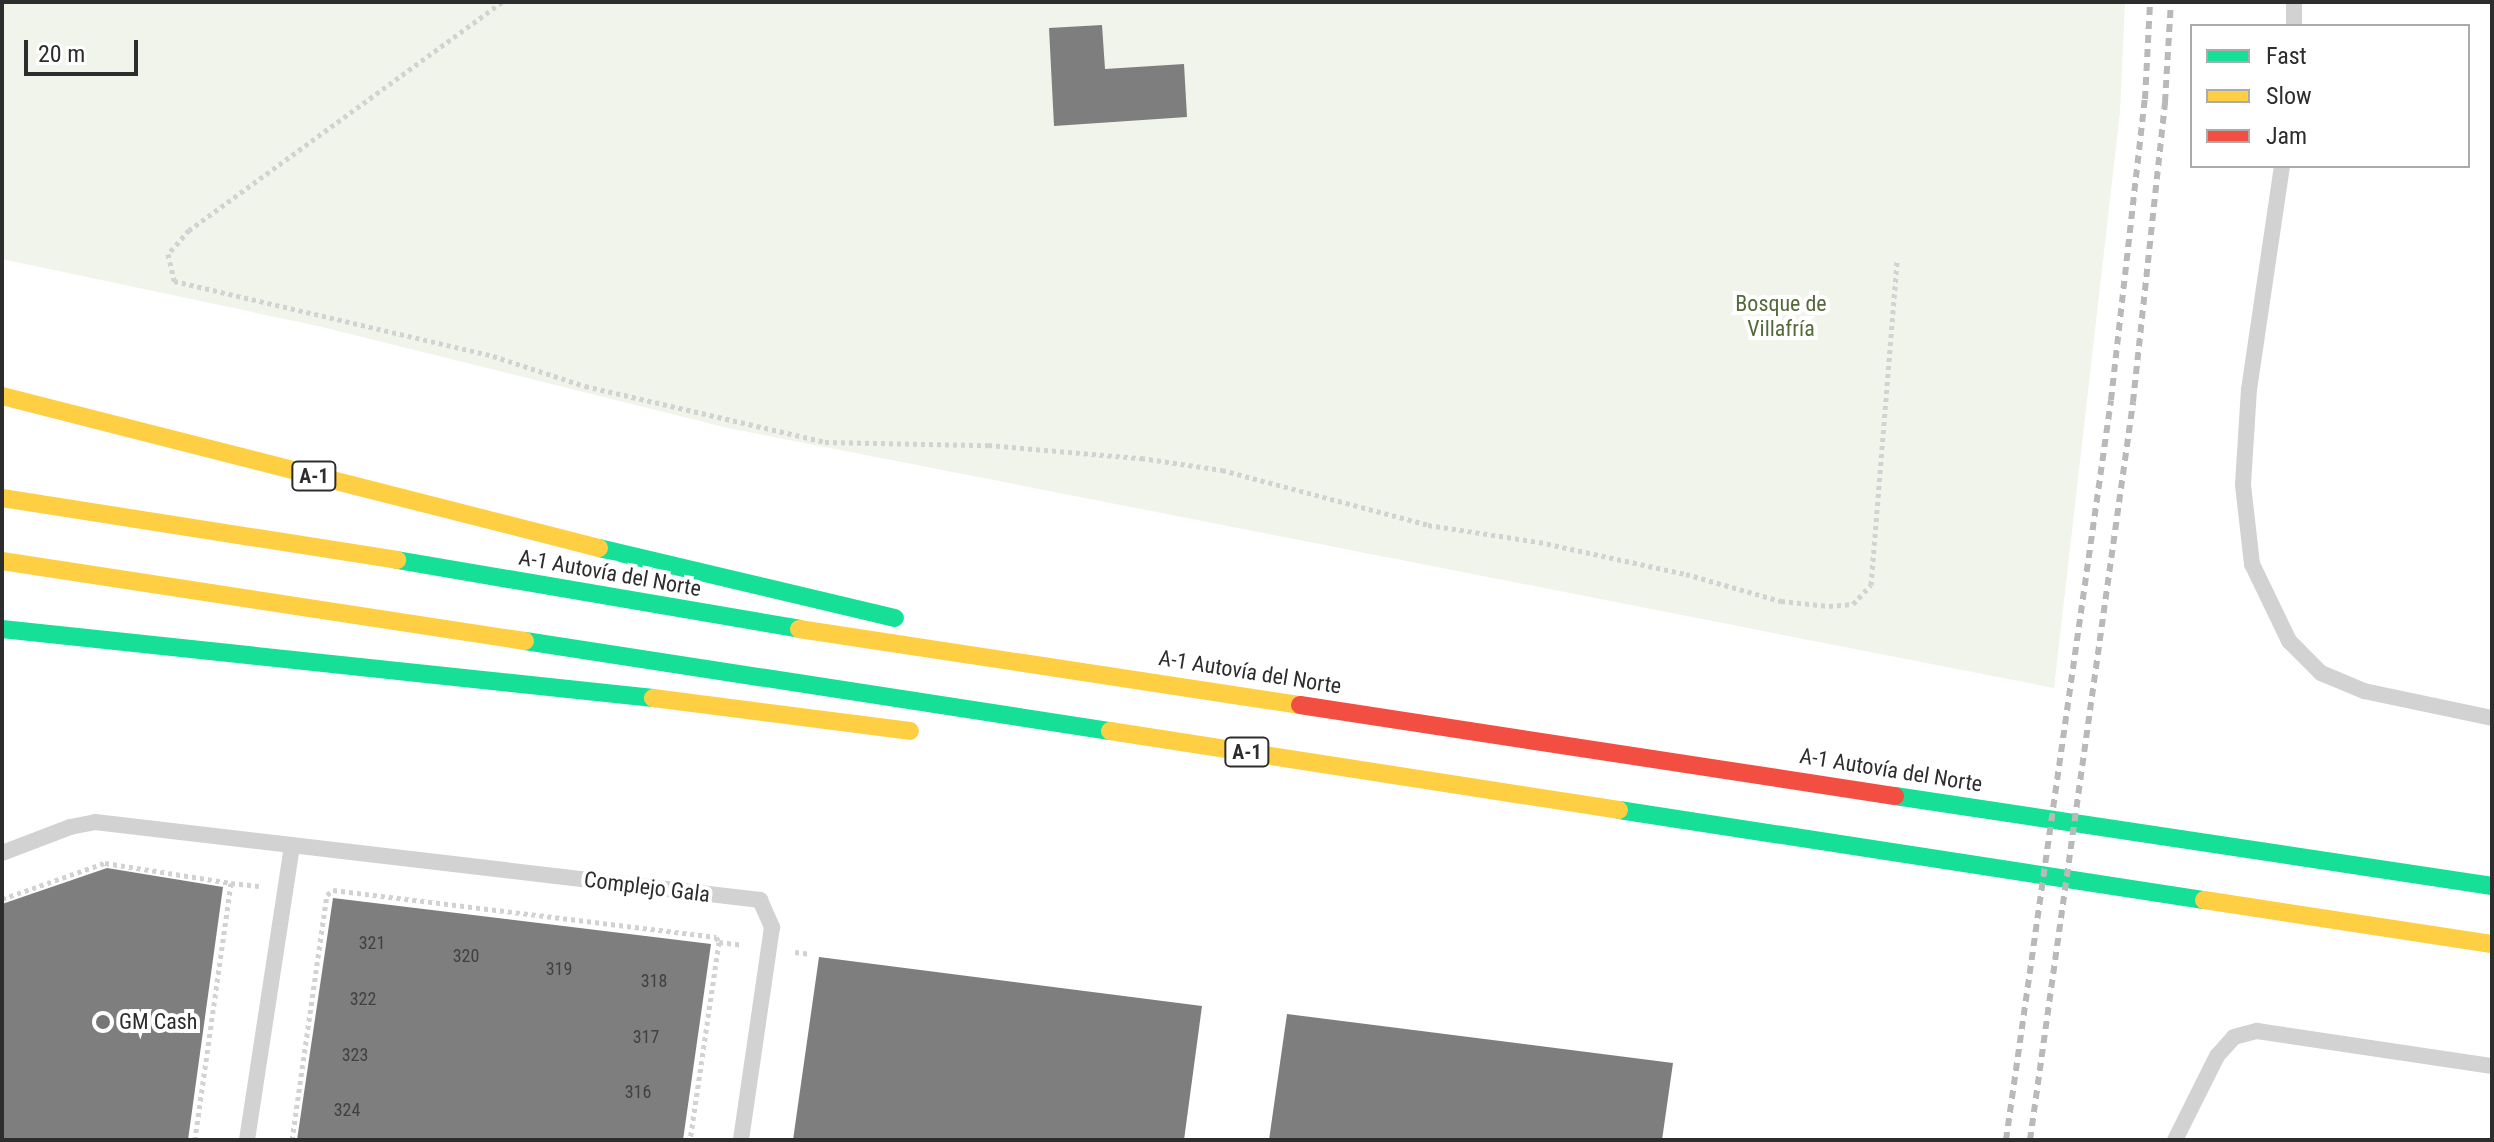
<!DOCTYPE html>
<html>
<head>
<meta charset="utf-8">
<style>
  body { margin:0 }
  #map { position:relative; width:2494px; height:1142px; overflow:hidden; background:#fff; font-family:"Roboto Condensed",sans-serif }
  div>[style] { position:absolute }
  .green>* { inset:0; background:#f0f4ea }
  .building>* { inset:0; background:#7e7e7e }
  .path>* { height:5px; margin-top:-2.5px; transform-origin:0; background:repeating-linear-gradient(90deg,#d2d2d2 0 4px,transparent 0 8px) }
  .lane>* { height:16px; margin:-8px; padding:0 8px; transform-origin:8px; border-radius:8px; background:#d2d2d2 }
  .fast>* { height:18px; margin:-9px; padding:0 9px; transform-origin:9px; border-radius:9px; background:#16e098 }
  .slow>* { height:18px; margin:-9px; padding:0 9px; transform-origin:9px; border-radius:9px; background:#ffcf43 }
  .jam>* { height:18px; margin:-9px; padding:0 9px; transform-origin:9px; border-radius:9px; background:#f24e42 }
  .rail>* { height:6px; margin-top:-3px; transform-origin:0; background:repeating-linear-gradient(90deg,#b9b9b9 0 8px,transparent 0 14px) }
  .dots>* { width:22px; height:22px; translate:-50% -50%; box-sizing:border-box; border:4px solid #fff; border-radius:50% }
  span { translate:-50% -50%; white-space:nowrap; text-align:center; line-height:1.15; -webkit-text-stroke:8px #fff; paint-order:stroke }
  .number-label { font-size:18px; color:#414141 }
  .number-label span { -webkit-text-stroke-width:0 }
  .shield-label span { padding:2px 6px; background:#fff; border:2px solid; border-radius:6px; -webkit-text-stroke-width:0 }
  .shield-label { font-size:20px; color:#2d2d2d; font-weight:700 }
  .park-label { font-size:22px; color:#546a39 }
  .street-label { font-size:22px; color:#2d2d2d }
  .poi-label { font-size:22px; color:#2d2d2d }
  .left { translate:0 -50%; text-align:left }
  .frame { position:absolute; inset:0; border:4px solid #2d2d2d; pointer-events:none }
  .legend { position:absolute; left:2190px; top:24px; width:280px; height:144px; box-sizing:border-box; background:#fff; border:2px solid #ababab; margin:0; padding:10px 14px; list-style:none; font-size:24px; color:#2d2d2d }
  .legend li { display:flex; align-items:center; gap:16px; height:40px }
  .legend b { width:40px; border:2px solid #ababab }
  .scale { position:absolute; left:24px; top:40px; width:114px; height:36px; box-sizing:border-box; border:4px solid #2d2d2d; border-top:0; padding-left:10px; font-size:24px; line-height:28px; white-space:nowrap; color:#2d2d2d; -webkit-text-stroke:6px #fff; paint-order:stroke }
</style>
</head>
<body>
<div id="map">
  <div class="green">
    <div style="clip-path:polygon(2px 2px,2125px 2px,2120px 112px,2054px 688px,728px 428px,318px 326px,2px 259px)"></div>
  </div>
  <div class="building">
    <div style="clip-path:polygon(1102px 25px,1105px 69px,1184px 64px,1187px 117px,1054px 126px,1049px 28px)"></div>
    <div style="clip-path:polygon(107px 868px,223px 887px,188px 1140px,2px 1140px,2px 904px)"></div>
    <div style="clip-path:polygon(333px 898px,711px 944px,683px 1140px,297px 1140px)"></div>
    <div style="clip-path:polygon(819px 957px,1202px 1006px,1184px 1140px,793px 1140px)"></div>
    <div style="clip-path:polygon(1287px 1014px,1673px 1063px,1662px 1140px,1269px 1140px)"></div>
  </div>
  <div class="path">
    <div style="left:502px;top:2px;width:387px;rotate:143.9deg"></div>
    <div style="left:189px;top:230px;width:32px;rotate:131deg"></div>
    <div style="left:168px;top:254px;width:28px;rotate:77deg"></div>
    <div style="left:174px;top:281px;width:328px;rotate:13.2deg"></div>
    <div style="left:493px;top:356px;width:97px;rotate:18.1deg"></div>
    <div style="left:585px;top:386px;width:246px;rotate:13.1deg"></div>
    <div style="left:825px;top:442px;width:163px;rotate:1.1deg"></div>
    <div style="left:988px;top:445px;width:154px;rotate:4.9deg"></div>
    <div style="left:1141px;top:458px;width:82px;rotate:8.4deg"></div>
    <div style="left:1222px;top:470px;width:213px;rotate:14.9deg"></div>
    <div style="left:1428px;top:525px;width:112px;rotate:8.7deg"></div>
    <div style="left:1539px;top:542px;width:150px;rotate:12.3deg"></div>
    <div style="left:1686px;top:574px;width:99px;rotate:15.9deg"></div>
    <div style="left:1781px;top:601px;width:48px;rotate:5.9deg"></div>
    <div style="left:1829px;top:606px;width:24px;rotate:-5deg"></div>
    <div style="left:1853px;top:604px;width:26px;rotate:-47deg"></div>
    <div style="left:1871px;top:585px;width:326px;rotate:-85.4deg"></div>
    <div style="left:231px;top:883px;width:28px;rotate:6deg"></div>
    <div style="left:2px;top:899px;width:109px;rotate:-19.3deg"></div>
    <div style="left:105px;top:863px;width:128px;rotate:9deg"></div>
    <div style="left:231px;top:883px;width:260px;rotate:98deg"></div>
    <div style="left:719px;top:942px;width:23px;rotate:7deg"></div>
    <div style="left:795px;top:952px;width:16px;rotate:7deg"></div>
    <div style="left:292px;top:1140px;width:247px;rotate:-81.9deg"></div>
    <div style="left:327px;top:895px;width:8px;rotate:-40deg"></div>
    <div style="left:333px;top:890px;width:386px;rotate:7deg"></div>
    <div style="left:716px;top:937px;width:6px;rotate:59deg"></div>
    <div style="left:719px;top:942px;width:200px;rotate:98.3deg"></div>
  </div>
  <div class="lane">
    <div style="left:2294px;top:2px;width:24px;rotate:90deg"></div>
    <div style="left:2282px;top:166px;width:225px;rotate:98.4deg"></div>
    <div style="left:2249px;top:389px;width:96px;rotate:93.6deg"></div>
    <div style="left:2243px;top:485px;width:80px;rotate:83.5deg"></div>
    <div style="left:2252px;top:564px;width:85px;rotate:64.3deg"></div>
    <div style="left:2289px;top:641px;width:45px;rotate:45deg"></div>
    <div style="left:2321px;top:673px;width:47px;rotate:22.7deg"></div>
    <div style="left:2364px;top:691px;width:131px;rotate:11.9deg"></div>
    <div style="left:2px;top:853px;width:73px;rotate:-20.9deg"></div>
    <div style="left:70px;top:827px;width:25px;rotate:-11deg"></div>
    <div style="left:95px;top:822px;width:670px;rotate:6.69deg"></div>
    <div style="left:760px;top:900px;width:30px;rotate:66deg"></div>
    <div style="left:772px;top:927px;width:215px;rotate:98.3deg"></div>
    <div style="left:247px;top:1140px;width:297px;rotate:-81.3deg"></div>
    <div style="left:2175px;top:1140px;width:94px;rotate:-63.4deg"></div>
    <div style="left:2217px;top:1056px;width:25px;rotate:-48deg"></div>
    <div style="left:2234px;top:1037px;width:24px;rotate:-15deg"></div>
    <div style="left:2257px;top:1031px;width:238px;rotate:8.5deg"></div>
  </div>
  <div class="fast">
    <div style="left:599px;top:548px;width:304px;rotate:13.3deg"></div>
    <div style="left:397px;top:560px;width:408px;rotate:9.7deg"></div>
    <div style="left:2px;top:629px;width:655px;rotate:6.05deg"></div>
    <div style="left:525px;top:641px;width:592px;rotate:8.75deg"></div>
    <div style="left:1895px;top:796px;width:604px;rotate:8.57deg"></div>
    <div style="left:1619px;top:810px;width:592px;rotate:8.75deg"></div>
  </div>
  <div class="slow">
    <div style="left:2px;top:396px;width:616px;rotate:14.28deg"></div>
    <div style="left:2px;top:498px;width:400px;rotate:8.9deg"></div>
    <div style="left:2px;top:561px;width:529px;rotate:8.7deg"></div>
    <div style="left:799px;top:629px;width:507px;rotate:8.63deg"></div>
    <div style="left:653px;top:698px;width:259px;rotate:7.3deg"></div>
    <div style="left:1110px;top:731px;width:515px;rotate:8.82deg"></div>
    <div style="left:2204px;top:900px;width:291px;rotate:8.7deg"></div>
  </div>
  <div class="jam">
    <div style="left:1300px;top:705px;width:602px;rotate:8.7deg"></div>
  </div>
  <div class="rail">
    <div style="left:2006px;top:1140px;width:747px;rotate:-81.92deg"></div>
    <div style="left:2111px;top:400px;width:303px;rotate:-83.6deg"></div>
    <div style="left:2145px;top:99px;width:97px;rotate:-87deg"></div>
    <div style="left:2030px;top:1140px;width:745px;rotate:-82.05deg"></div>
    <div style="left:2133px;top:402px;width:302px;rotate:-83.9deg"></div>
    <div style="left:2165px;top:102px;width:100px;rotate:-86.6deg"></div>
  </div>
  <div class="dots">
    <div style="left:103px;top:1022px;background:#767676"></div>
  </div>
  <div class="number-label">
    <span style="left:372px;top:943px">321</span>
    <span style="left:466px;top:956px">320</span>
    <span style="left:559px;top:969px">319</span>
    <span style="left:654px;top:981px">318</span>
    <span style="left:363px;top:999px">322</span>
    <span style="left:646px;top:1037px">317</span>
    <span style="left:355px;top:1055px">323</span>
    <span style="left:638px;top:1092px">316</span>
    <span style="left:347px;top:1110px">324</span>
  </div>
  <div class="shield-label">
    <span style="left:314px;top:476px">A-1</span>
    <span style="left:1247px;top:752px">A-1</span>
  </div>
  <div class="park-label">
    <span style="left:1781px;top:316px">Bosque de<br>Villafría</span>
  </div>
  <div class="street-label">
    <span style="left:610px;top:573px;rotate:10deg">A-1 Autovía del Norte</span>
    <span style="left:1250px;top:672px;rotate:9deg">A-1 Autovía del Norte</span>
    <span style="left:1891px;top:770px;rotate:9deg">A-1 Autovía del Norte</span>
    <span style="left:647px;top:887px;rotate:7deg">Complejo Gala</span>
  </div>
  <div class="poi-label">
    <span class="left" style="left:119px;top:1022px">GM Cash</span>
  </div>
  <div class="frame"></div>
  <ul class="legend">
  <li><b style="height:10px;background:#16e098"></b>Fast</li>
  <li><b style="height:10px;background:#ffcf43"></b>Slow</li>
  <li><b style="height:10px;background:#f24e42"></b>Jam</li>
  </ul>
  <div class="scale">20 m</div>
</div>
</body>
</html>
